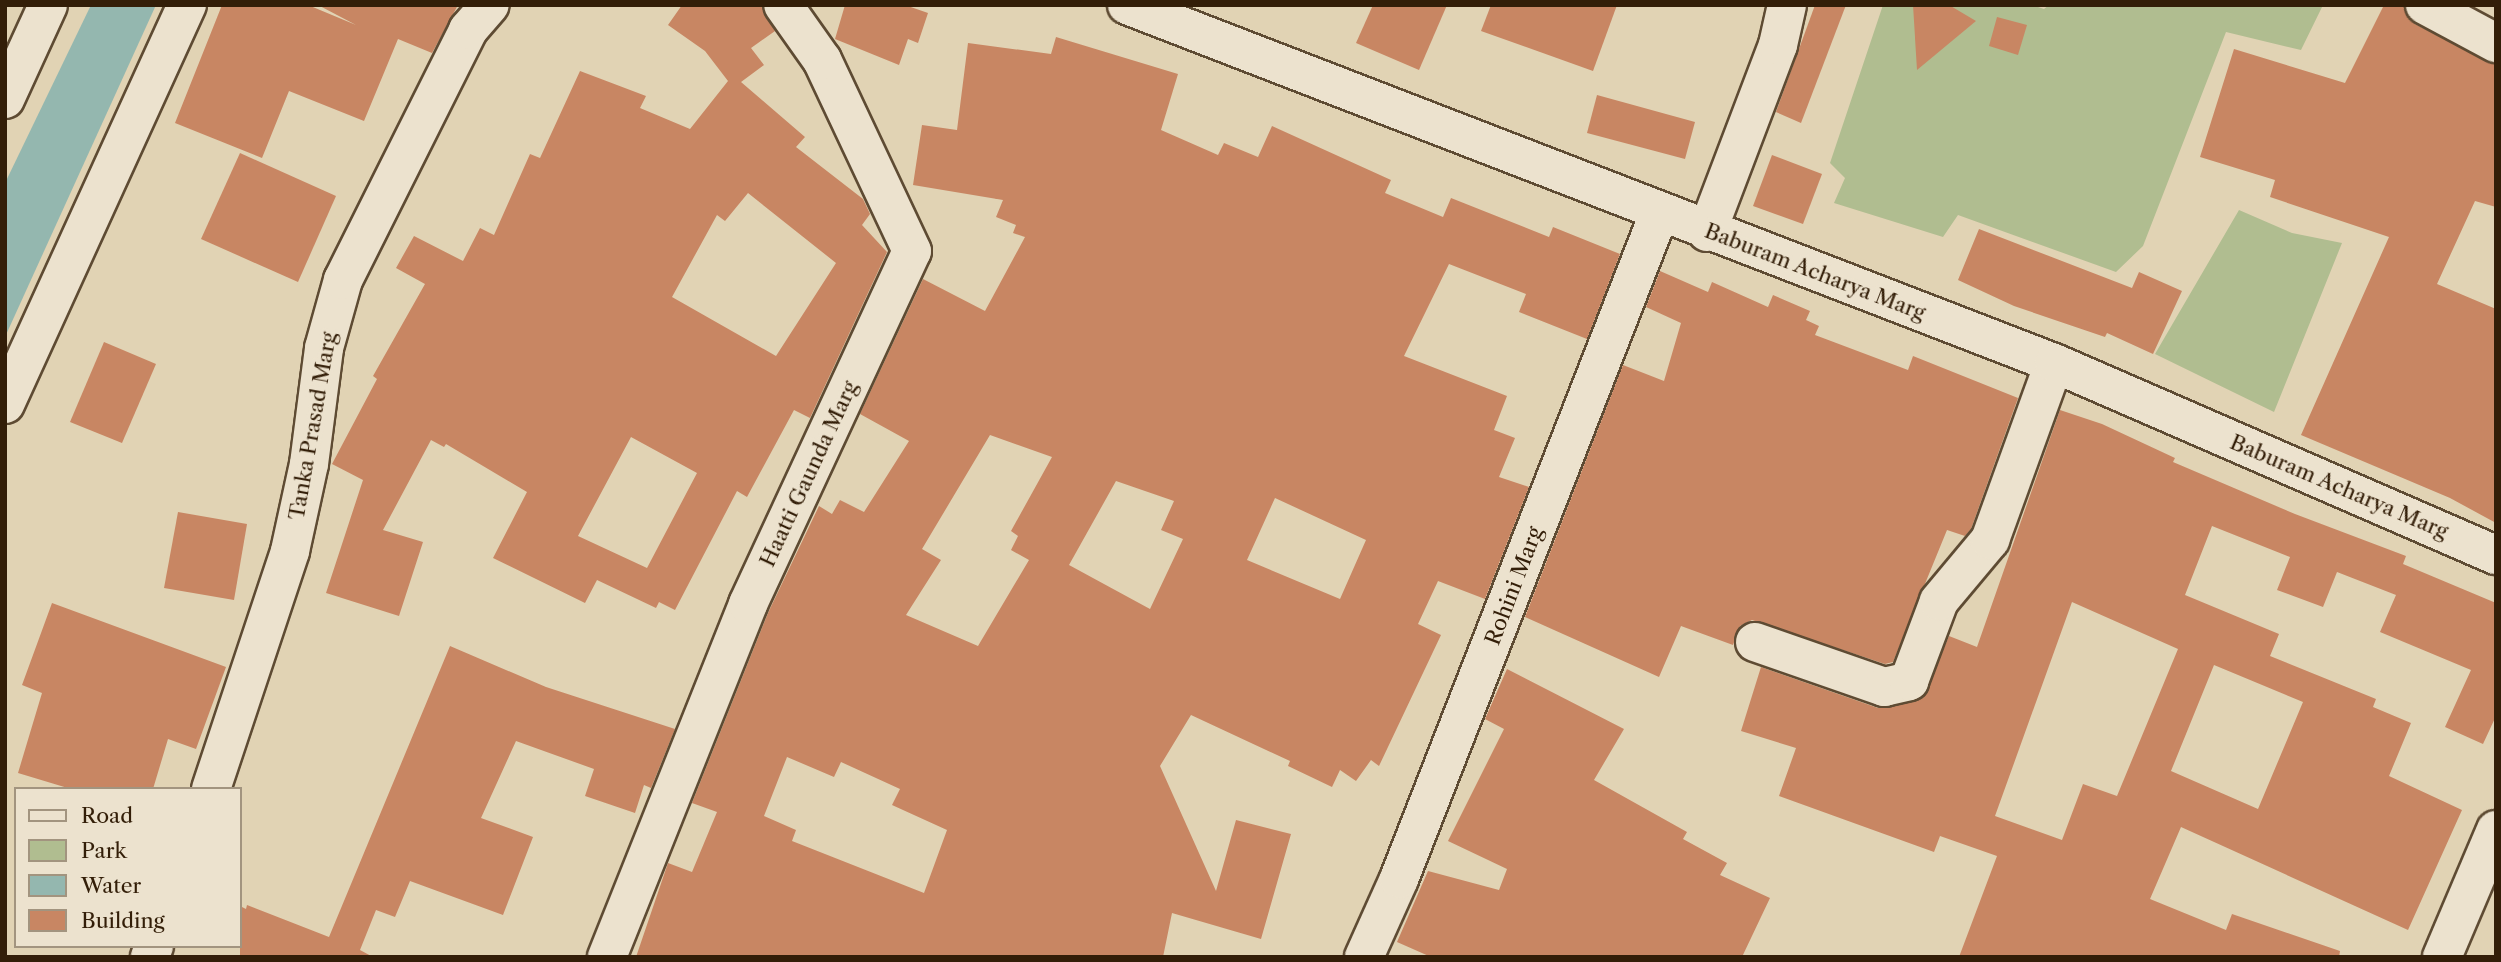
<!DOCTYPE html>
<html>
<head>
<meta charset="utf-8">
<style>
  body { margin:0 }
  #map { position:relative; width:2501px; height:962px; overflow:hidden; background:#e1d3b4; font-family:"Libre Caslon Text",serif }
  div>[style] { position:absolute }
  .green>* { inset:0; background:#b0bd90 }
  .water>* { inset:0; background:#94b7af }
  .building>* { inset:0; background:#c88663 }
  .roads { filter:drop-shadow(2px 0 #5e4b33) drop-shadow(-2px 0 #5e4b33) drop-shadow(0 2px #5e4b33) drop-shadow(0 -2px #5e4b33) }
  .minor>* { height:38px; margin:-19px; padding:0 19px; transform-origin:19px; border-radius:19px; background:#ece2ce }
  .tertiary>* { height:38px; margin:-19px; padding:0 19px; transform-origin:19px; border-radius:19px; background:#ece2ce }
  .secondary>* { height:38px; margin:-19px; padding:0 19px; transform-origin:19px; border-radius:19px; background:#ece2ce }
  span { translate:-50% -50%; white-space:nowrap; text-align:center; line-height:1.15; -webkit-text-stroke:7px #ece2ce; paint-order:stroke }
  .street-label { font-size:21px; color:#331e08 }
  .frame { position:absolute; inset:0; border:7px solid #331e08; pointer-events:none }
  .legend { position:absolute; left:14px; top:787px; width:228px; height:161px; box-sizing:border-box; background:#ece2ce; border:2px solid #a2947f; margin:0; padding:9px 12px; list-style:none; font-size:21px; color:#331e08 }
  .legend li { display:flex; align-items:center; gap:14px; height:35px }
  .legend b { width:35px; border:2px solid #a2947f }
</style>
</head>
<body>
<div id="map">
  <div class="green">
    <div style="clip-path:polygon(1883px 5px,2032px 5px,2044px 9px,2049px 5px,2323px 5px,2301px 50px,2226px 32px,2143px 246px,2116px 272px,1958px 215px,1943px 237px,1834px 203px,1845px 178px,1830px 163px)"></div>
    <div style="clip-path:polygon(2239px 210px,2292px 233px,2342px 243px,2274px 412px,2155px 354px)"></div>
  </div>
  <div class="water">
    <div style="clip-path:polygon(91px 5px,156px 5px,5px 337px,5px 183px)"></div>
  </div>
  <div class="building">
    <div style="clip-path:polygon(222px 5px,308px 5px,356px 25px,318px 5px,458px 5px,432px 53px,398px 39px,364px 121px,289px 91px,262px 158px,175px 123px)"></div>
    <div style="clip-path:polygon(evenodd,682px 5px,761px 5px,775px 31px,751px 48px,764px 65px,741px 82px,805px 137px,796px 147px,863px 199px,870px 214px,862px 225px,887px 252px,810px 418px,794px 410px,747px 497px,737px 491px,675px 610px,659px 602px,656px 608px,597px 580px,585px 603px,493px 558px,527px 492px,446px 444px,444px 447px,431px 440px,383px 530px,423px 542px,399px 616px,326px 593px,363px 480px,332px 464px,377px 379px,373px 376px,425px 284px,396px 268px,414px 236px,463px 261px,480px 228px,494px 235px,530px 154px,540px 158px,580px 71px,646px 96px,640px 108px,690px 129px,728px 81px,705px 51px,668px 25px,682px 5px,748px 193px,836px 263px,776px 356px,672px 297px,717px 215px,725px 221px,748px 193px,682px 5px,631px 437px,697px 473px,647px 568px,578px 536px,631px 437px)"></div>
    <div style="clip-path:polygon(845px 5px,905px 5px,928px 13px,918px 43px,908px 39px,899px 65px,835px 39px)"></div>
    <div style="clip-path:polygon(1373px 5px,1447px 5px,1419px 70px,1356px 43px)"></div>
    <div style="clip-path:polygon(1491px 5px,1617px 5px,1593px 71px,1481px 31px)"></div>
    <div style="clip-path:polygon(1815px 5px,1846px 5px,1801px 123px,1776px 112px)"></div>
    <div style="clip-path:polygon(1913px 5px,1949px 5px,1976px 21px,1917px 70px)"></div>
    <div style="clip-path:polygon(2384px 5px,2403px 5px,2415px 24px,2496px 65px,2496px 207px,2475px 201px,2437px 284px,2496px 309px,2496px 523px,2450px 498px,2301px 435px,2389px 237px,2270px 197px,2275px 180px,2200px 157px,2234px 49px,2345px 83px)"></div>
    <div style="clip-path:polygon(1997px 17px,2027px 25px,2018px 55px,1989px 46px)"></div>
    <div style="clip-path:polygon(evenodd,1056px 37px,1178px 74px,1161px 130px,1218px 155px,1224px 143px,1258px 157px,1272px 126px,1391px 180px,1385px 193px,1443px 217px,1451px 198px,1549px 237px,1553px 227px,1620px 254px,1587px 339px,1519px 312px,1526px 294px,1449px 264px,1404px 356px,1507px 396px,1494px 430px,1515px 438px,1499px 477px,1529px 487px,1485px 599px,1438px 581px,1418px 624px,1441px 635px,1379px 766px,1371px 760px,1356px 781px,1340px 770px,1332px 787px,1288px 766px,1290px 761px,1191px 715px,1160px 766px,1216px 891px,1236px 820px,1291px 834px,1261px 939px,1172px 913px,1163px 957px,636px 957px,668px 863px,692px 872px,717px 812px,692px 803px,768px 613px,819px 506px,832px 514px,840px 500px,864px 512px,909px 441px,860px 414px,923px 279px,985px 311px,1025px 237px,1013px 233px,1016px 225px,996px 217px,1003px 200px,913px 185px,922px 125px,957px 130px,968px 43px,1051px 54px,1056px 37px,990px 435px,1052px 457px,1011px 531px,1018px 536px,1011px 550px,1029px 560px,978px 646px,906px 615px,941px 560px,922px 549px,990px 435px,1056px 37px,1116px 481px,1174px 501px,1161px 530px,1183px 539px,1150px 609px,1069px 565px,1116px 481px,1056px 37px,1275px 498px,1366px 540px,1340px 599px,1247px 560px,1275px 498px,1056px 37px,787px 757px,834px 777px,841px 762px,900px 789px,892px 805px,947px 830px,924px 893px,792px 841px,796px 830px,764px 816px,787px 757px)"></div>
    <div style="clip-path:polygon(1597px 95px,1695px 122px,1685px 159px,1587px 133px)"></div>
    <div style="clip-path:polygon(240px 153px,336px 196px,298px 282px,201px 239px)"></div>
    <div style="clip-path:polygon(1772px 155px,1822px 174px,1803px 224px,1753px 206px)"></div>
    <div style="clip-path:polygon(1979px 229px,2132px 288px,2139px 272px,2182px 291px,2153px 354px,2107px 333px,2105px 337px,2014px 306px,1958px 280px)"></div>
    <div style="clip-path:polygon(1660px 271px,1708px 292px,1712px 282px,1768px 307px,1773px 295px,1810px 311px,1806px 320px,1819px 326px,1815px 335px,1908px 370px,1913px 356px,2018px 398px,1971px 529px,1965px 536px,1947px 530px,1893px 662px,1885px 664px,1752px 620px,1740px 626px,1733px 645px,1681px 626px,1659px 677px,1525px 617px,1623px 365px,1664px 381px,1681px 323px,1646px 307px)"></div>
    <div style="clip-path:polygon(104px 342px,156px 364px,122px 443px,70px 422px)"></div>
    <div style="clip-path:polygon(evenodd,2060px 410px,2102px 424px,2175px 458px,2173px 462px,2295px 514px,2406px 556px,2403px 564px,2496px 603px,2496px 716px,2483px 744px,2445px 727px,2471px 670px,2380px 632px,2396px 595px,2337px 572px,2323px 607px,2277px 590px,2290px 557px,2212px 526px,2185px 595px,2279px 634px,2270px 656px,2376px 699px,2373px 707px,2411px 723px,2389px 776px,2462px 810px,2408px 930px,2181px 827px,2150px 899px,2226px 930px,2232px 914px,2340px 951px,2339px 957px,1959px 957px,1997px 856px,1940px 836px,1934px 852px,1779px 796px,1796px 748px,1741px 731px,1761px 667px,1878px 708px,1923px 698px,1949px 636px,1977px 647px,2060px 410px,2072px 602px,2178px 649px,2117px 796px,2083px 784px,2062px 840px,1995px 816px,2072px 602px,2060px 410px,2214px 665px,2303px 702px,2258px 809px,2171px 771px,2214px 665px)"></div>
    <div style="clip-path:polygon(178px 512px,247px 524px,234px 600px,164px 588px)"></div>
    <div style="clip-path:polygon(52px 603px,226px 667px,196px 749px,168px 739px,153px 789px,71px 789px,18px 773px,42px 693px,22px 685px)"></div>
    <div style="clip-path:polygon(450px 646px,546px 687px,675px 729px,651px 788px,644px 785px,635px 813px,585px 796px,594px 769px,516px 741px,481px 818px,533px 837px,503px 915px,410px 881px,395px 917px,376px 910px,360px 950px,373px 957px,240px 957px,240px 906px,246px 909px,247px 905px,329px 937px)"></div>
    <div style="clip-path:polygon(1507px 669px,1624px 729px,1594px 780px,1687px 832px,1683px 839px,1727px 863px,1720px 875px,1770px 898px,1742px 957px,1431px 957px,1397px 942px,1428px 871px,1499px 890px,1507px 869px,1448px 841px,1504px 729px,1485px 719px)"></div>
  </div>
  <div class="roads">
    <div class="minor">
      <div style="left:2425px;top:5px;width:81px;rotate:28.2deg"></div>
      <div style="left:1707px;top:232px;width:200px;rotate:-69.2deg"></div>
      <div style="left:1778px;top:45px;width:41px;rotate:-77.3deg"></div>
      <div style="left:1755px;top:642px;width:137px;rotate:19.2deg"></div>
      <div style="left:1884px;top:687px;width:26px;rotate:-13deg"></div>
      <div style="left:1909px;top:681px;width:85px;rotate:-69.4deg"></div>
      <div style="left:1939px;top:601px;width:80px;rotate:-50.1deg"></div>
      <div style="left:1990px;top:540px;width:188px;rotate:-70.1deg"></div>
      <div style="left:211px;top:789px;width:251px;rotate:-71.6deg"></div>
      <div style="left:290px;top:551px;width:89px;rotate:-77.7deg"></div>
      <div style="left:309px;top:464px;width:117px;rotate:-82.6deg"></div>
      <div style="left:324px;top:348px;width:71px;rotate:-74.4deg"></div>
      <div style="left:343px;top:280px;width:280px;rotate:-63.4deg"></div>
      <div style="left:468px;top:30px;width:33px;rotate:-49deg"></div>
      <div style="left:150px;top:957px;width:12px;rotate:-70deg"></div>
      <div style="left:607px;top:957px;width:380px;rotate:-68.2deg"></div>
      <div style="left:748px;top:604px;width:389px;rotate:-65.1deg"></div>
      <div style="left:912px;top:251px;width:211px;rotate:-115.2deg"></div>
      <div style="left:822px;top:60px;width:67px;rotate:-125.3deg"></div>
      <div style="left:1364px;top:957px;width:85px;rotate:-65.8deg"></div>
      <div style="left:1399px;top:879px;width:714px;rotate:-68.65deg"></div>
    </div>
    <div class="tertiary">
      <div style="left:5px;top:99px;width:103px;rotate:-65.4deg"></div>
      <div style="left:5px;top:404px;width:439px;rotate:-65.5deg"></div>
    </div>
    <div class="secondary">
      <div style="left:1127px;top:5px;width:994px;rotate:21.12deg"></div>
      <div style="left:2054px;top:363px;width:482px;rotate:23.5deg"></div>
      <div style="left:2442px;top:957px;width:138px;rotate:-67deg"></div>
    </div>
  </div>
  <div class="street-label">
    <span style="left:1815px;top:272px;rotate:21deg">Baburam Acharya Marg</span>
    <span style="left:313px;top:426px;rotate:-80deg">Tanka Prasad Marg</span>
    <span style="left:809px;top:474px;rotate:-65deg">Haatti Gaunda Marg</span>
    <span style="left:2339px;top:487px;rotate:23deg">Baburam Acharya Marg</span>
    <span style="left:1514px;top:586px;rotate:-69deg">Rohini Marg</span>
  </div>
  <div class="frame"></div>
  <ul class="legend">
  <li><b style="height:9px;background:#ece2ce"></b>Road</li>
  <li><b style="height:19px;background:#b0bd90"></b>Park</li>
  <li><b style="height:19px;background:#94b7af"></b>Water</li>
  <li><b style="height:19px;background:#c88663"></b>Building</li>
  </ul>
</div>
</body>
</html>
